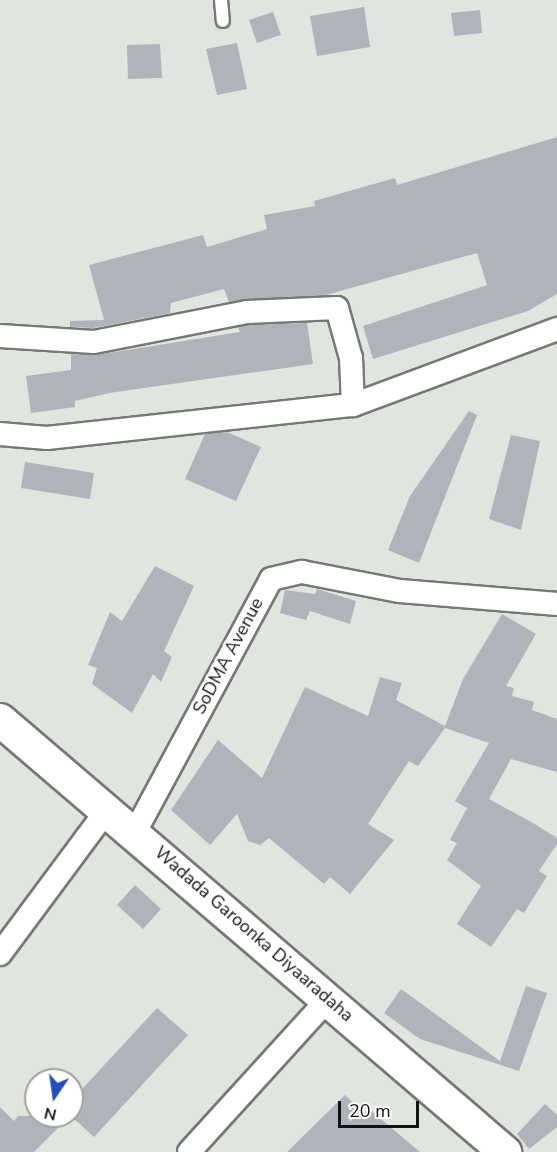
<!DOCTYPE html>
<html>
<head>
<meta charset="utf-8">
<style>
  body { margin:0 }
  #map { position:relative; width:557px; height:1152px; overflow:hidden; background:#e1e5e0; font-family:"Nunito Sans",sans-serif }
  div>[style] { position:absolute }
  .building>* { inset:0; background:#b0b3b9 }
  .roads { filter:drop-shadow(2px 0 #757974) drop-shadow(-2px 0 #757974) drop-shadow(0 2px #757974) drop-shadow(0 -2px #757974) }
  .lane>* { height:12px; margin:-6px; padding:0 6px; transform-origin:6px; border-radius:6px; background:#fff }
  .street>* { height:22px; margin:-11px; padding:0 11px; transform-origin:11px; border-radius:11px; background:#fff }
  .secondary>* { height:32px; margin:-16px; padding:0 16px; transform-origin:16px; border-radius:16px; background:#fff }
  span { translate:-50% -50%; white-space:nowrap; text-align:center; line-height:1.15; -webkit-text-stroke:5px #fff; paint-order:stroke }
  .street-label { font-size:18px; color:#121412 }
  .north { position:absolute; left:24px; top:1068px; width:60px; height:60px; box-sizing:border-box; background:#fff; border:2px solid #a0a1a0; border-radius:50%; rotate:193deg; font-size:16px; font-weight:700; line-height:24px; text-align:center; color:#121412 }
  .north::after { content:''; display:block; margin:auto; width:21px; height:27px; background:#274dbc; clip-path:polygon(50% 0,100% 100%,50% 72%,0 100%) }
  .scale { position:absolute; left:338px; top:1101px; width:81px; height:27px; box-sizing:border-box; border:3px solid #121412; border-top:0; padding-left:8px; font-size:18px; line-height:21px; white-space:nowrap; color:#121412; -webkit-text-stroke:4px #fff; paint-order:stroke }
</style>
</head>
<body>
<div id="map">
  <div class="building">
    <div style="clip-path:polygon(364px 7px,370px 47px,317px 56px,310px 16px)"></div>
    <div style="clip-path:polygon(480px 10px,482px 33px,454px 36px,451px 13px)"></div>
    <div style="clip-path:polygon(273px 12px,281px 35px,257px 43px,249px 20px)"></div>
    <div style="clip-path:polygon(237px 43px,247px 89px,217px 95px,206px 49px)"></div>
    <div style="clip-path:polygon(160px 44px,162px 78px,128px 79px,127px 45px)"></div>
    <div style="clip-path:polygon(557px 137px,557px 294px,528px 311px,373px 359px,363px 326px,487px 285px,477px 253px,326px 295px,229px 302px,224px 289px,171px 303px,170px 313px,93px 328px,70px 327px,70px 321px,104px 320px,89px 265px,203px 235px,207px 247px,267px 229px,264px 215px,315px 206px,314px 201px,395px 178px,397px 185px)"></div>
    <div style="clip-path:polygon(307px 323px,313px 364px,109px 393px,75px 401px,75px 407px,31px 413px,26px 376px,71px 370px,71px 354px,96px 355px,240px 332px,238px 327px,249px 325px)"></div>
    <div style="clip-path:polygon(469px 411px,477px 415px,419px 563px,388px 550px,410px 496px)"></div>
    <div style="clip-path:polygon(227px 432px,261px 447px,236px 501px,185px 479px,205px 434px)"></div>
    <div style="clip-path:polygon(511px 435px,540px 441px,521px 530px,489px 519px)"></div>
    <div style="clip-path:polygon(25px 462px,94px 473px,90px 499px,21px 488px)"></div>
    <div style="clip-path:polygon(155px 566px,194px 586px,164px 651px,172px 657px,161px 682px,153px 674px,132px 713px,92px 684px,97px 668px,88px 665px,110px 612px,122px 621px)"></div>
    <div style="clip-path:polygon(317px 589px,356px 601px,350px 624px,310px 611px,306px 620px,280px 613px,285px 590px,315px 594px)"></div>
    <div style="clip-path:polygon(502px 614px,536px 634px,506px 686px,514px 688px,512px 696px,534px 702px,532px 710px,557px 719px,557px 772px,511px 759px,489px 799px,533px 823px,557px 838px,557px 844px,539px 871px,547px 876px,524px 913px,517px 909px,491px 947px,457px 924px,481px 886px,447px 860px,457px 843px,450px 840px,467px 808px,455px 801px,489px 743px,445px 728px,418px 766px,409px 761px,368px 824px,394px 840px,350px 894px,330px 877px,324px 884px,269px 838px,260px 845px,248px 841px,237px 814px,210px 845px,171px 810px,218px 740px,262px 778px,305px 687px,368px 716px,380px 677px,402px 683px,396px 700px,445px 726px,463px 679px)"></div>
    <div style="clip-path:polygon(135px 885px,161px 909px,143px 929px,117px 905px)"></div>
    <div style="clip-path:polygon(526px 986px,547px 993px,519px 1071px,420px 1039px,384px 1013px,401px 989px,500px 1061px)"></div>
    <div style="clip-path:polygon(157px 1008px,188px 1035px,94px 1137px,72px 1117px,72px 1100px)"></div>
    <div style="clip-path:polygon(345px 1095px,364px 1113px,368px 1108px,420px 1152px,287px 1152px)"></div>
    <div style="clip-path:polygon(545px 1104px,557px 1115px,557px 1127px,529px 1149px,517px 1134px)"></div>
    <div style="clip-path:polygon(0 1107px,14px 1121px,18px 1116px,70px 1116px,34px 1152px,0 1152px)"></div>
  </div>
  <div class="roads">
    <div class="lane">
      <div style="left:221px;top:0;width:21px;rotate:85deg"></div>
    </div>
    <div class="street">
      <div style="left:0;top:336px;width:94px;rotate:3.7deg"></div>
      <div style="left:94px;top:342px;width:156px;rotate:-11.1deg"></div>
      <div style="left:247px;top:312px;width:90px;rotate:-2.5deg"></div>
      <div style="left:337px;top:308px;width:52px;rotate:74.4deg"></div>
      <div style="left:351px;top:358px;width:47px;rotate:87.6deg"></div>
      <div style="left:0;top:434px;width:47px;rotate:4.9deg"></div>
      <div style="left:47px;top:438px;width:308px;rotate:-6.2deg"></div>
      <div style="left:353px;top:405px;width:218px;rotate:-20.4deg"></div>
      <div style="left:135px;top:832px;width:287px;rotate:-61.7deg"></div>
      <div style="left:271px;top:579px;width:32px;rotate:-13deg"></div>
      <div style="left:302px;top:572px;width:100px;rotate:11deg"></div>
      <div style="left:400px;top:591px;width:158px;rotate:4.7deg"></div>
      <div style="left:0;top:954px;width:179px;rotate:-53.4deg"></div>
      <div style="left:189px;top:1152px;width:210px;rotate:-47.7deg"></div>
    </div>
    <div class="secondary">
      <div style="left:0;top:720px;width:665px;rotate:40.55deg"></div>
    </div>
  </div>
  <div class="street-label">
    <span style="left:228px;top:656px;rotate:-62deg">SoDMA Avenue</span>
    <span style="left:254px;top:934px;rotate:41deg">Wadada Garoonka Diyaaradaha</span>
  </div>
  <div class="north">N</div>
  <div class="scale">20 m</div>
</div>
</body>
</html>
